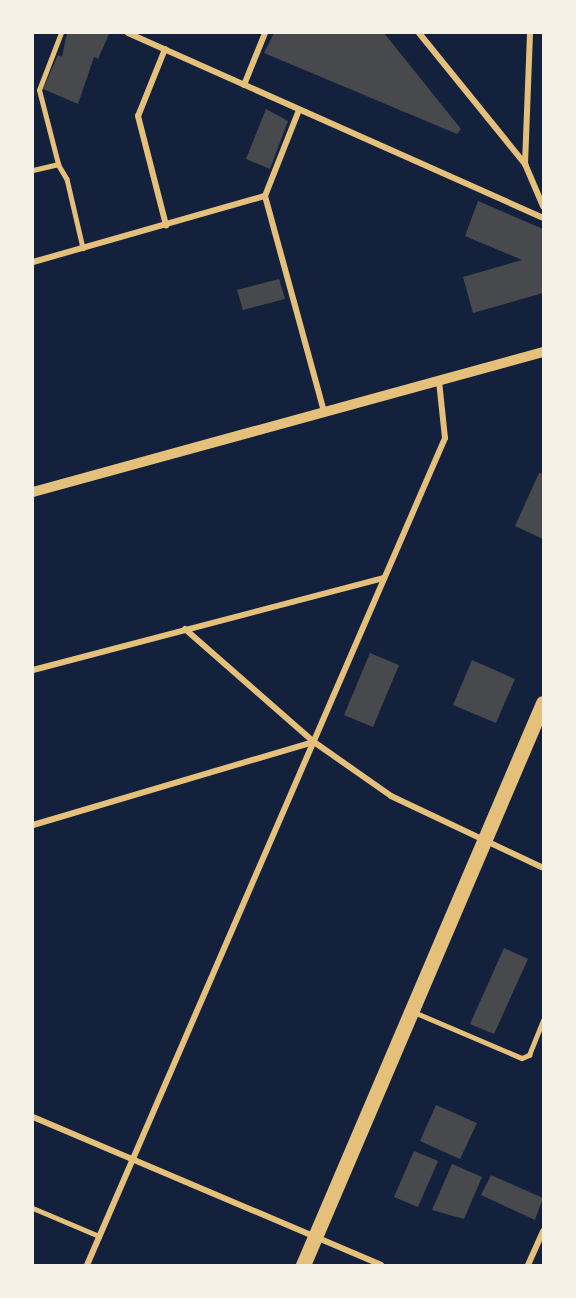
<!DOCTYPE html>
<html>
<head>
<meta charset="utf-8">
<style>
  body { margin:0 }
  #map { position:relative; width:576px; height:1298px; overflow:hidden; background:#14213d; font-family:"Zilla Slab",serif }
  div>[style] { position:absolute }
  .building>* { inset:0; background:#48494c }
  .service>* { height:4.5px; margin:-2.25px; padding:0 2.25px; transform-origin:2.25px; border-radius:2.25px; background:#e5c07b }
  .minor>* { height:6px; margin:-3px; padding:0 3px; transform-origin:3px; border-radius:3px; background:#e5c07b }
  .tertiary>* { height:10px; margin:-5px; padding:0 5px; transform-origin:5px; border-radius:5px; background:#e5c07b }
  .primary>* { height:15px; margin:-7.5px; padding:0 7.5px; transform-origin:7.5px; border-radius:7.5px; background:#e5c07b }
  span { translate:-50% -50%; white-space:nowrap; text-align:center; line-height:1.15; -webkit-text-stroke:6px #f6f1e7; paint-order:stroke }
  .frame { position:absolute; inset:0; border:34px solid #f6f1e7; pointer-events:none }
</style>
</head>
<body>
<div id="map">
  <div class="building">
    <div style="clip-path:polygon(67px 33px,109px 34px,98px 59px,94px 57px,78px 104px,43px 89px,58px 55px,62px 57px)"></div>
    <div style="clip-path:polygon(274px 33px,384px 33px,461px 129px,457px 134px,264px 53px)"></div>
    <div style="clip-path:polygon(266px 109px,288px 121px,270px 169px,246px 159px)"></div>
    <div style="clip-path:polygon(478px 201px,543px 229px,543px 293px,473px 313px,463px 277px,522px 260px,465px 236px)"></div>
    <div style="clip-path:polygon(279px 279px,285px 299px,243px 310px,237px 290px)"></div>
    <div style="clip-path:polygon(539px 473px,543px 474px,543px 539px,515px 526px)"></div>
    <div style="clip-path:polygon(370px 653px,399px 665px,373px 727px,344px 715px)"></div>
    <div style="clip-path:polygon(472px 660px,515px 679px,496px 723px,453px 705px)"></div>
    <div style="clip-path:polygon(504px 948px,528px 959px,494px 1034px,470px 1024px)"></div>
    <div style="clip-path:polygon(436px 1105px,477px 1123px,460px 1159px,420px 1141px)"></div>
    <div style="clip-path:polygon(414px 1151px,438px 1161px,418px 1207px,394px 1197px)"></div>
    <div style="clip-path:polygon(452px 1164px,482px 1177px,464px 1219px,432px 1210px)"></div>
    <div style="clip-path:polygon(491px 1175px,543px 1198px,535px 1220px,481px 1195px)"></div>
  </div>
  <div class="service">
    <div style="left:58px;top:164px;width:17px;rotate:59deg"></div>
    <div style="left:67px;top:179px;width:71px;rotate:76.9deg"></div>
    <div style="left:33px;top:170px;width:26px;rotate:-13deg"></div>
    <div style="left:58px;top:164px;width:76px;rotate:-104.4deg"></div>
    <div style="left:39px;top:90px;width:61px;rotate:-68.9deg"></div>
    <div style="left:414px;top:1012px;width:117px;rotate:23.1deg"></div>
    <div style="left:522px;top:1058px;width:8px;rotate:-23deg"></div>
    <div style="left:529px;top:1055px;width:37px;rotate:-68deg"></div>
    <div style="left:33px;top:1208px;width:72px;rotate:23deg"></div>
  </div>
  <div class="minor">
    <div style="left:128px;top:33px;width:454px;rotate:24deg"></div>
    <div style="left:419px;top:33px;width:169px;rotate:51deg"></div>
    <div style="left:525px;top:164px;width:46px;rotate:66.8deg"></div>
    <div style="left:165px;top:49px;width:72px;rotate:111.9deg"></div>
    <div style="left:138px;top:116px;width:113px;rotate:75.6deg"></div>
    <div style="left:244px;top:85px;width:56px;rotate:-68deg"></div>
    <div style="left:299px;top:110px;width:92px;rotate:111.6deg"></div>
    <div style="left:265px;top:196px;width:224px;rotate:74.7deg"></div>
    <div style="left:525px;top:164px;width:131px;rotate:-87.8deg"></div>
    <div style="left:33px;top:262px;width:241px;rotate:-15.9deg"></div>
    <div style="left:185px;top:629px;width:171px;rotate:41.2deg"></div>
    <div style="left:33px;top:670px;width:363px;rotate:-14.7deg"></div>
    <div style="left:33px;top:825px;width:293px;rotate:-16.5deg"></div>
    <div style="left:314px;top:742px;width:94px;rotate:35deg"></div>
    <div style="left:391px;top:796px;width:168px;rotate:25.3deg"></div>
    <div style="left:33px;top:1117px;width:378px;rotate:23deg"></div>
    <div style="left:87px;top:1265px;width:901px;rotate:-66.59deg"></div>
    <div style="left:445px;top:438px;width:57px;rotate:-96deg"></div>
    <div style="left:528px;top:1265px;width:37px;rotate:-66deg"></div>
  </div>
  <div class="tertiary">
    <div style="left:33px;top:492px;width:529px;rotate:-15.35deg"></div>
  </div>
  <div class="primary">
    <div style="left:303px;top:1265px;width:611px;rotate:-66.88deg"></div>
  </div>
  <div class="frame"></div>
</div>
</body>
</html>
